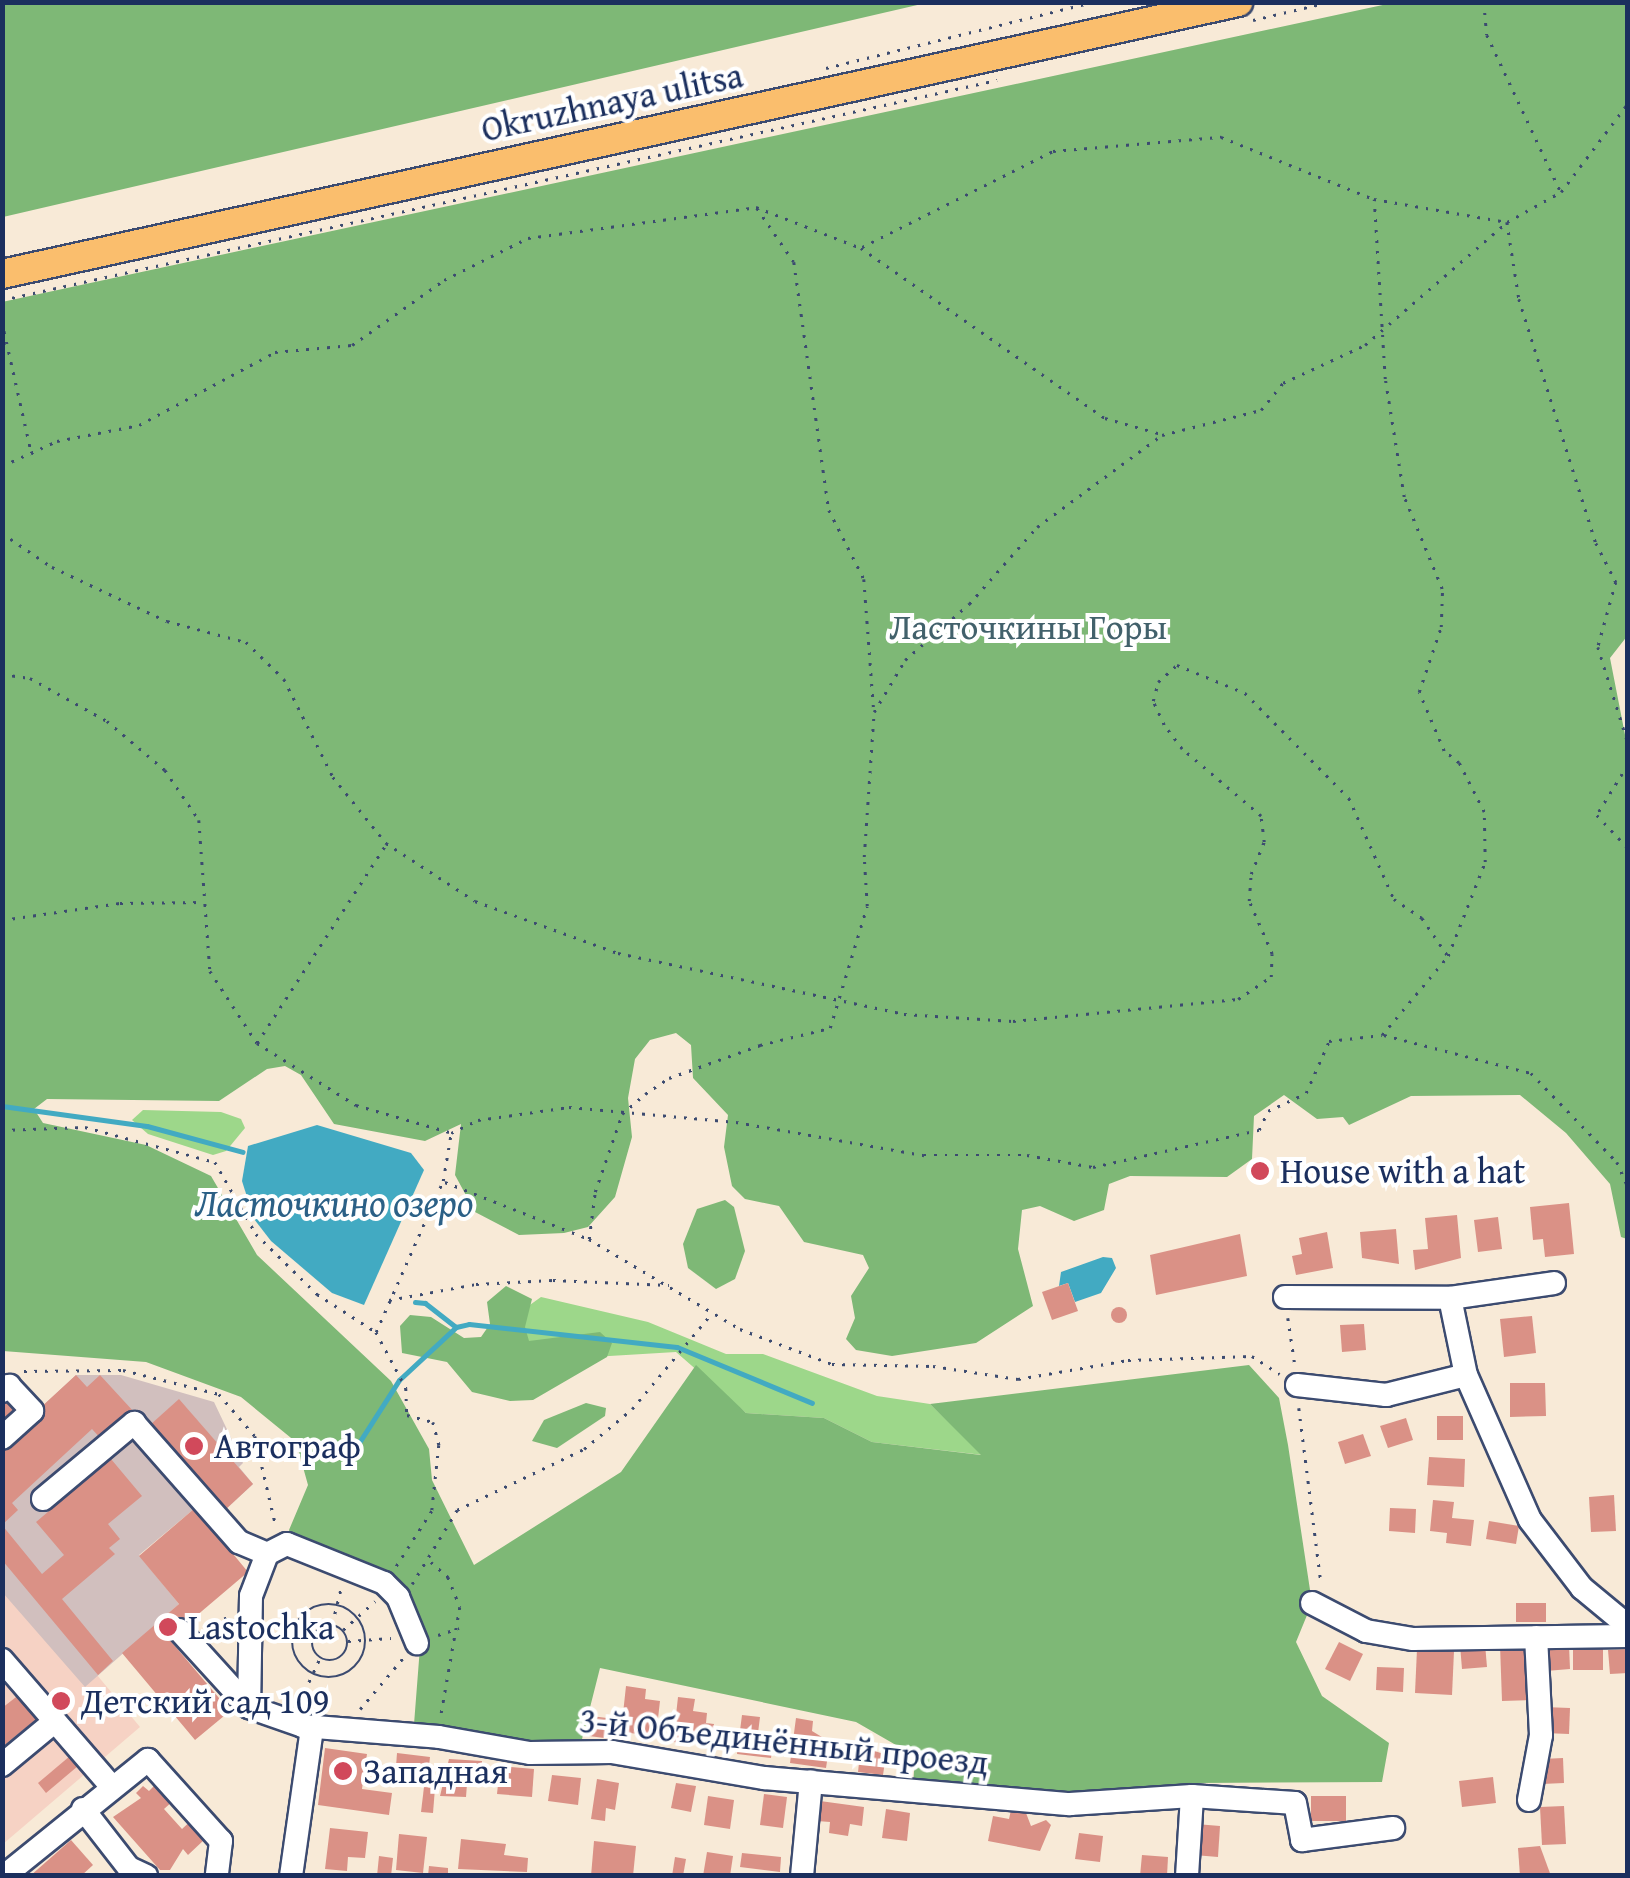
<!DOCTYPE html>
<html>
<head>
<meta charset="utf-8">
<style>
  body { margin:0 }
  #map { position:relative; width:1630px; height:1878px; overflow:hidden; background:#f8ead7; font-family:"Gentium Book Plus",serif }
  div>[style] { position:absolute }
  .built>* { inset:0; background:#f6d2c4 }
  .industrial>* { inset:0; background:#d1bfbe }
  .green>* { inset:0; background:#9dd78a }
  .forest>* { inset:0; background:#7eb876 }
  .water>* { inset:0; background:#42aac2 }
  .stream>* { height:5px; margin:-2.5px; padding:0 2.5px; transform-origin:2.5px; border-radius:2.5px; background:#42aac2 }
  .building>* { inset:0; background:#da9186 }
  .round { border-radius:50% }
  .path>* { height:2.5px; margin-top:-1.25px; transform-origin:0; background:repeating-linear-gradient(90deg,#3c4b70 0 2.5px,transparent 0 10.5px) }
  .path>.ring { margin:-1.25px; padding:0; box-sizing:content-box; background:none; border:2.5px solid #3c4b70; border-radius:50% }
  .roads { filter:drop-shadow(2px 0 #3c4b70) drop-shadow(-2px 0 #3c4b70) drop-shadow(0 2px #3c4b70) drop-shadow(0 -2px #3c4b70) }
  .minor>* { height:22px; margin:-11px; padding:0 11px; transform-origin:11px; border-radius:11px; background:#fff }
  .major>* { height:28px; margin:-14px; padding:0 14px; transform-origin:14px; border-radius:14px; background:#fabe6d }
  .dots>* { width:28px; height:28px; translate:-50% -50%; box-sizing:border-box; border:5px solid #fff; border-radius:50% }
  span { translate:-50% -50%; white-space:nowrap; text-align:center; line-height:1.15; -webkit-text-stroke:8px #fff; paint-order:stroke }
  .street-label { font-size:35px; color:#1b2f5e }
  .park-label { font-size:35px; color:#42616b }
  .poi-label { font-size:35px; color:#1b2f5e }
  .left { translate:0 -50%; text-align:left }
  .water-label { font-size:38px; color:#2b6086; font-style:italic }
  .frame { position:absolute; inset:0; border:5px solid #1b2f5e; pointer-events:none }
</style>
</head>
<body>
<div id="map">
  <div class="built">
    <div style="clip-path:polygon(2px 1560px,140px 1727px,3px 1844px,2px 1844px)"></div>
  </div>
  <div class="industrial">
    <div style="clip-path:polygon(76px 1375px,121px 1375px,214px 1402px,243px 1463px,239px 1467px,253px 1484px,225px 1510px,194px 1509px,139px 1555px,179px 1604px,85px 1687px,3px 1593px,3px 1443px)"></div>
  </div>
  <div class="green">
    <div style="clip-path:polygon(143px 1110px,221px 1112px,241px 1119px,245px 1128px,226px 1151px,213px 1155px,148px 1134px,132px 1120px)"></div>
    <div style="clip-path:polygon(541px 1297px,648px 1322px,726px 1354px,763px 1354px,877px 1396px,930px 1404px,983px 1455px,872px 1442px,824px 1418px,746px 1413px,676px 1352px,576px 1358px,511px 1343px,513px 1317px)"></div>
  </div>
  <div class="forest">
    <div style="clip-path:polygon(3px 2px,926px 2px,926px 3px,3px 217px)"></div>
    <div style="clip-path:polygon(1392px 3px,1627px 3px,1628px 635px,1610px 658px,1628px 750px,1627px 1239px,1621px 1237px,1610px 1184px,1566px 1133px,1520px 1095px,1411px 1096px,1349px 1125px,1343px 1117px,1317px 1119px,1284px 1095px,1254px 1116px,1252px 1159px,1227px 1177px,1130px 1176px,1109px 1184px,1104px 1210px,1074px 1221px,1040px 1206px,1022px 1210px,1018px 1249px,1033px 1306px,976px 1343px,892px 1356px,856px 1350px,846px 1339px,855px 1318px,851px 1296px,869px 1268px,863px 1255px,804px 1242px,779px 1206px,745px 1199px,732px 1186px,724px 1147px,728px 1115px,693px 1078px,691px 1045px,676px 1033px,650px 1040px,635px 1059px,628px 1098px,632px 1137px,615px 1197px,588px 1227px,564px 1233px,519px 1235px,475px 1212px,455px 1175px,461px 1124px,425px 1141px,334px 1124px,301px 1075px,285px 1066px,267px 1069px,219px 1101px,47px 1099px,34px 1109px,43px 1123px,146px 1145px,211px 1176px,257px 1255px,391px 1381px,429px 1449px,432px 1480px,474px 1565px,621px 1472px,696px 1365px,746px 1413px,824px 1418px,872px 1442px,981px 1455px,930px 1404px,1249px 1365px,1279px 1398px,1288px 1445px,1312px 1603px,1296px 1642px,1322px 1696px,1389px 1743px,1382px 1782px,1195px 1783px,1192px 1796px,1070px 1804px,913px 1787px,915px 1756px,856px 1722px,600px 1668px,578px 1755px,413px 1737px,420px 1647px,410px 1607px,293px 1547px,289px 1530px,308px 1485px,296px 1442px,241px 1397px,146px 1362px,3px 1351px,2px 302px)"></div>
    <div style="clip-path:polygon(725px 1200px,734px 1207px,745px 1251px,735px 1279px,716px 1289px,688px 1268px,683px 1244px,697px 1209px)"></div>
    <div style="clip-path:polygon(506px 1286px,532px 1299px,525px 1327px,529px 1341px,600px 1332px,612px 1343px,607px 1357px,533px 1400px,510px 1401px,472px 1392px,447px 1362px,402px 1353px,400px 1326px,410px 1315px,431px 1317px,464px 1338px,481px 1337px,490px 1324px,487px 1302px)"></div>
    <div style="clip-path:polygon(586px 1403px,606px 1408px,605px 1416px,557px 1448px,532px 1441px,544px 1420px)"></div>
  </div>
  <div class="water">
    <div style="clip-path:polygon(317px 1125px,411px 1153px,424px 1170px,364px 1305px,332px 1293px,271px 1241px,254px 1219px,242px 1181px,248px 1146px)"></div>
    <div style="clip-path:polygon(1103px 1257px,1112px 1258px,1116px 1268px,1101px 1293px,1075px 1302px,1068px 1283px,1059px 1286px,1061px 1272px)"></div>
  </div>
  <div class="stream">
    <div style="left:2px;top:1106px;width:146px;rotate:7.9deg"></div>
    <div style="left:147px;top:1126px;width:99px;rotate:15.2deg"></div>
    <div style="left:415px;top:1302px;width:10px;rotate:6deg"></div>
    <div style="left:425px;top:1303px;width:39px;rotate:38deg"></div>
    <div style="left:353px;top:1452px;width:85px;rotate:-57.4deg"></div>
    <div style="left:399px;top:1380px;width:78px;rotate:-42.9deg"></div>
    <div style="left:456px;top:1327px;width:13px;rotate:-13deg"></div>
    <div style="left:469px;top:1324px;width:209px;rotate:6.3deg"></div>
    <div style="left:677px;top:1347px;width:146px;rotate:22.5deg"></div>
  </div>
  <div class="building">
    <div style="clip-path:polygon(1569px 1203px,1574px 1254px,1545px 1257px,1543px 1239px,1533px 1240px,1530px 1207px)"></div>
    <div style="clip-path:polygon(1457px 1215px,1461px 1258px,1415px 1270px,1413px 1250px,1428px 1249px,1425px 1218px)"></div>
    <div style="clip-path:polygon(1498px 1217px,1502px 1249px,1478px 1252px,1474px 1220px)"></div>
    <div style="clip-path:polygon(1396px 1229px,1399px 1264px,1362px 1258px,1360px 1232px)"></div>
    <div style="clip-path:polygon(1327px 1232px,1333px 1268px,1296px 1275px,1292px 1256px,1302px 1254px,1299px 1238px)"></div>
    <div style="clip-path:polygon(1240px 1234px,1247px 1276px,1156px 1295px,1150px 1255px)"></div>
    <div style="clip-path:polygon(1068px 1283px,1078px 1311px,1052px 1320px,1042px 1292px)"></div>
    <div class="round" style="left:1111px;top:1307px;width:16px;height:16px"></div>
    <div style="clip-path:polygon(1532px 1316px,1536px 1353px,1504px 1357px,1500px 1319px)"></div>
    <div style="clip-path:polygon(1364px 1324px,1366px 1350px,1342px 1352px,1340px 1325px)"></div>
    <div style="clip-path:polygon(76px 1375px,87px 1387px,100px 1375px,134px 1412px,103px 1441px,92px 1429px,12px 1503px,18px 1510px,2px 1525px,2px 1443px)"></div>
    <div style="clip-path:polygon(1510px 1383px,1545px 1383px,1546px 1416px,1510px 1417px)"></div>
    <div style="clip-path:polygon(2px 1393px,20px 1412px,2px 1428px)"></div>
    <div style="clip-path:polygon(179px 1399px,253px 1484px,225px 1510px,150px 1425px)"></div>
    <div style="clip-path:polygon(1437px 1416px,1463px 1416px,1463px 1440px,1437px 1440px)"></div>
    <div style="clip-path:polygon(1406px 1418px,1413px 1440px,1388px 1448px,1380px 1426px)"></div>
    <div style="clip-path:polygon(1363px 1434px,1371px 1456px,1345px 1464px,1338px 1442px)"></div>
    <div style="clip-path:polygon(1429px 1457px,1465px 1459px,1464px 1487px,1427px 1485px)"></div>
    <div style="clip-path:polygon(111px 1459px,142px 1496px,108px 1524px,120px 1539px,109px 1548px,115px 1554px,62px 1599px,113px 1661px,98px 1675px,2px 1560px,2px 1525px,42px 1574px,64px 1555px,36px 1522px)"></div>
    <div style="clip-path:polygon(1614px 1495px,1616px 1531px,1591px 1532px,1589px 1497px)"></div>
    <div style="clip-path:polygon(1433px 1500px,1454px 1502px,1452px 1518px,1474px 1520px,1471px 1546px,1446px 1543px,1447px 1533px,1430px 1531px)"></div>
    <div style="clip-path:polygon(195px 1508px,248px 1572px,169px 1639px,230px 1711px,195px 1740px,122px 1653px,179px 1604px,139px 1556px)"></div>
    <div style="clip-path:polygon(1390px 1508px,1416px 1509px,1415px 1533px,1389px 1531px)"></div>
    <div style="clip-path:polygon(1489px 1521px,1519px 1526px,1516px 1544px,1486px 1539px)"></div>
    <div style="clip-path:polygon(1516px 1603px,1546px 1603px,1546px 1622px,1516px 1622px)"></div>
    <div style="clip-path:polygon(1339px 1642px,1363px 1654px,1350px 1681px,1325px 1669px)"></div>
    <div style="clip-path:polygon(1528px 1643px,1530px 1700px,1502px 1701px,1500px 1645px)"></div>
    <div style="clip-path:polygon(1485px 1644px,1487px 1667px,1462px 1669px,1460px 1645px)"></div>
    <div style="clip-path:polygon(1569px 1645px,1570px 1669px,1546px 1671px,1544px 1647px)"></div>
    <div style="clip-path:polygon(1573px 1646px,1603px 1646px,1603px 1670px,1573px 1670px)"></div>
    <div style="clip-path:polygon(1417px 1649px,1454px 1651px,1452px 1695px,1415px 1693px)"></div>
    <div style="clip-path:polygon(1628px 1649px,1628px 1673px,1610px 1674px,1608px 1650px)"></div>
    <div style="clip-path:polygon(1377px 1667px,1404px 1668px,1403px 1692px,1376px 1690px)"></div>
    <div style="clip-path:polygon(626px 1686px,646px 1689px,645px 1699px,660px 1701px,656px 1736px,621px 1732px)"></div>
    <div style="clip-path:polygon(20px 1694px,39px 1717px,2px 1747px,2px 1708px)"></div>
    <div style="clip-path:polygon(678px 1697px,695px 1699px,693px 1711px,707px 1713px,706px 1723px,714px 1724px,712px 1746px,673px 1742px)"></div>
    <div style="clip-path:polygon(1544px 1707px,1570px 1708px,1569px 1734px,1544px 1733px)"></div>
    <div style="clip-path:polygon(742px 1715px,760px 1717px,758px 1733px,774px 1735px,771px 1758px,737px 1754px)"></div>
    <div style="clip-path:polygon(591px 1716px,615px 1719px,612px 1739px,589px 1736px)"></div>
    <div style="clip-path:polygon(796px 1718px,813px 1721px,812px 1731px,830px 1742px,826px 1768px,790px 1763px)"></div>
    <div style="clip-path:polygon(861px 1746px,886px 1755px,883px 1775px,858px 1772px)"></div>
    <div style="clip-path:polygon(325px 1748px,367px 1754px,362px 1789px,392px 1793px,389px 1815px,318px 1805px)"></div>
    <div style="clip-path:polygon(397px 1753px,430px 1757px,427px 1784px,395px 1780px)"></div>
    <div style="clip-path:polygon(70px 1756px,78px 1766px,46px 1793px,38px 1783px)"></div>
    <div style="clip-path:polygon(1563px 1758px,1564px 1783px,1542px 1784px,1542px 1759px)"></div>
    <div style="clip-path:polygon(449px 1759px,482px 1761px,481px 1785px,467px 1784px,466px 1797px,440px 1796px)"></div>
    <div style="clip-path:polygon(500px 1766px,534px 1769px,532px 1797px,497px 1794px)"></div>
    <div style="clip-path:polygon(552px 1775px,581px 1778px,578px 1805px,548px 1801px)"></div>
    <div style="clip-path:polygon(1493px 1777px,1496px 1803px,1462px 1807px,1459px 1781px)"></div>
    <div style="clip-path:polygon(597px 1779px,619px 1783px,615px 1810px,606px 1808px,605px 1821px,591px 1819px)"></div>
    <div style="clip-path:polygon(157px 1783px,173px 1801px,164px 1809px,182px 1829px,194px 1818px,205px 1839px,188px 1855px,183px 1849px,170px 1870px,160px 1870px,113px 1817px,141px 1798px,136px 1793px,143px 1786px,149px 1791px)"></div>
    <div style="clip-path:polygon(676px 1783px,696px 1786px,691px 1812px,671px 1808px)"></div>
    <div style="clip-path:polygon(424px 1787px,435px 1788px,433px 1813px,421px 1812px)"></div>
    <div style="clip-path:polygon(764px 1794px,787px 1797px,783px 1828px,760px 1825px)"></div>
    <div style="clip-path:polygon(708px 1796px,734px 1800px,730px 1829px,704px 1825px)"></div>
    <div style="clip-path:polygon(1311px 1796px,1346px 1796px,1346px 1821px,1311px 1821px)"></div>
    <div style="clip-path:polygon(820px 1801px,864px 1807px,862px 1826px,850px 1824px,848px 1836px,829px 1833px,830px 1822px,817px 1821px)"></div>
    <div style="clip-path:polygon(1564px 1806px,1566px 1844px,1542px 1845px,1540px 1807px)"></div>
    <div style="clip-path:polygon(886px 1809px,910px 1813px,907px 1841px,882px 1838px)"></div>
    <div style="clip-path:polygon(1011px 1810px,1026px 1813px,1031px 1826px,1046px 1820px,1051px 1825px,1040px 1851px,988px 1841px,993px 1816px,1009px 1819px)"></div>
    <div style="clip-path:polygon(1196px 1824px,1220px 1826px,1218px 1857px,1194px 1855px)"></div>
    <div style="clip-path:polygon(330px 1828px,368px 1832px,365px 1858px,348px 1857px,347px 1871px,325px 1869px)"></div>
    <div style="clip-path:polygon(1079px 1833px,1103px 1836px,1100px 1862px,1075px 1859px)"></div>
    <div style="clip-path:polygon(399px 1834px,427px 1837px,423px 1873px,396px 1870px)"></div>
    <div style="clip-path:polygon(461px 1839px,506px 1844px,504px 1855px,528px 1858px,527px 1872px,458px 1869px)"></div>
    <div style="clip-path:polygon(71px 1840px,93px 1865px,81px 1876px,30px 1876px)"></div>
    <div style="clip-path:polygon(594px 1841px,636px 1846px,633px 1876px,591px 1876px)"></div>
    <div style="clip-path:polygon(1540px 1846px,1551px 1876px,1520px 1876px,1518px 1848px)"></div>
    <div style="clip-path:polygon(707px 1852px,733px 1856px,730px 1876px,703px 1876px)"></div>
    <div style="clip-path:polygon(742px 1853px,781px 1857px,780px 1872px,740px 1867px)"></div>
    <div style="clip-path:polygon(1142px 1855px,1168px 1857px,1167px 1876px,1140px 1876px)"></div>
    <div style="clip-path:polygon(379px 1856px,393px 1858px,391px 1876px,377px 1876px)"></div>
    <div style="clip-path:polygon(675px 1857px,686px 1859px,683px 1876px,672px 1876px)"></div>
    <div style="clip-path:polygon(429px 1866px,448px 1868px,448px 1876px,428px 1876px)"></div>
  </div>
  <div class="path">
    <div style="left:1484px;top:2px;width:33px;rotate:85deg"></div>
    <div style="left:1487px;top:35px;width:171px;rotate:64.8deg"></div>
    <div style="left:1253px;top:20px;width:78px;rotate:-13.3deg"></div>
    <div style="left:826px;top:68px;width:274px;rotate:-13.9deg"></div>
    <div style="left:757px;top:208px;width:65px;rotate:55.6deg"></div>
    <div style="left:794px;top:262px;width:250px;rotate:82deg"></div>
    <div style="left:829px;top:510px;width:77px;rotate:63.1deg"></div>
    <div style="left:864px;top:579px;width:133px;rotate:85.7deg"></div>
    <div style="left:862px;top:247px;width:214px;rotate:-26.7deg"></div>
    <div style="left:1053px;top:151px;width:169px;rotate:-4.8deg"></div>
    <div style="left:1221px;top:137px;width:165px;rotate:22.1deg"></div>
    <div style="left:1374px;top:199px;width:135px;rotate:9.8deg"></div>
    <div style="left:1507px;top:222px;width:78px;rotate:81.1deg"></div>
    <div style="left:1519px;top:299px;width:256px;rotate:72.5deg"></div>
    <div style="left:1596px;top:543px;width:44px;rotate:62.9deg"></div>
    <div style="left:1616px;top:582px;width:67px;rotate:105.5deg"></div>
    <div style="left:1598px;top:647px;width:101px;rotate:72.6deg"></div>
    <div style="left:2px;top:300px;width:1019px;rotate:-12.47deg"></div>
    <div style="left:2px;top:321px;width:137px;rotate:77.4deg"></div>
    <div style="left:2px;top:466px;width:60px;rotate:-24.4deg"></div>
    <div style="left:57px;top:441px;width:84px;rotate:-11deg"></div>
    <div style="left:139px;top:425px;width:154px;rotate:-28.2deg"></div>
    <div style="left:275px;top:352px;width:77px;rotate:-5.2deg"></div>
    <div style="left:352px;top:345px;width:113px;rotate:-35.2deg"></div>
    <div style="left:444px;top:280px;width:94px;rotate:-26.6deg"></div>
    <div style="left:528px;top:238px;width:230px;rotate:-7.7deg"></div>
    <div style="left:756px;top:207px;width:113px;rotate:21.3deg"></div>
    <div style="left:861px;top:248px;width:297px;rotate:34.9deg"></div>
    <div style="left:1105px;top:418px;width:58px;rotate:15.9deg"></div>
    <div style="left:2px;top:533px;width:60px;rotate:34.2deg"></div>
    <div style="left:52px;top:567px;width:127px;rotate:25.2deg"></div>
    <div style="left:167px;top:621px;width:82px;rotate:14.9deg"></div>
    <div style="left:246px;top:642px;width:53px;rotate:44.2deg"></div>
    <div style="left:284px;top:679px;width:110px;rotate:63.4deg"></div>
    <div style="left:333px;top:777px;width:85px;rotate:51.2deg"></div>
    <div style="left:386px;top:843px;width:106px;rotate:33.1deg"></div>
    <div style="left:475px;top:901px;width:152px;rotate:20deg"></div>
    <div style="left:618px;top:953px;width:292px;rotate:12deg"></div>
    <div style="left:904px;top:1014px;width:109px;rotate:3.7deg"></div>
    <div style="left:1013px;top:1021px;width:226px;rotate:-5.6deg"></div>
    <div style="left:1238px;top:999px;width:40px;rotate:-34deg"></div>
    <div style="left:1271px;top:977px;width:23px;rotate:-88deg"></div>
    <div style="left:1272px;top:954px;width:58px;rotate:-113.5deg"></div>
    <div style="left:1249px;top:901px;width:27px;rotate:-86deg"></div>
    <div style="left:1251px;top:874px;width:35px;rotate:-68deg"></div>
    <div style="left:1264px;top:842px;width:26px;rotate:-97deg"></div>
    <div style="left:1261px;top:816px;width:104px;rotate:-139.7deg"></div>
    <div style="left:1182px;top:749px;width:30px;rotate:-127deg"></div>
    <div style="left:1164px;top:725px;width:26px;rotate:-115deg"></div>
    <div style="left:1153px;top:701px;width:20px;rotate:-75deg"></div>
    <div style="left:1158px;top:682px;width:25px;rotate:-42deg"></div>
    <div style="left:1177px;top:665px;width:74px;rotate:22.4deg"></div>
    <div style="left:1245px;top:693px;width:148px;rotate:45.3deg"></div>
    <div style="left:1349px;top:798px;width:111px;rotate:66deg"></div>
    <div style="left:1394px;top:899px;width:34px;rotate:34deg"></div>
    <div style="left:1422px;top:918px;width:46px;rotate:55.6deg"></div>
    <div style="left:2px;top:674px;width:28px;rotate:8deg"></div>
    <div style="left:30px;top:678px;width:88px;rotate:29.2deg"></div>
    <div style="left:107px;top:721px;width:76px;rotate:40.2deg"></div>
    <div style="left:165px;top:770px;width:60px;rotate:55.8deg"></div>
    <div style="left:199px;top:820px;width:151px;rotate:85.8deg"></div>
    <div style="left:210px;top:971px;width:86px;rotate:56.9deg"></div>
    <div style="left:257px;top:1043px;width:117px;rotate:32.1deg"></div>
    <div style="left:356px;top:1105px;width:97px;rotate:16.2deg"></div>
    <div style="left:1628px;top:765px;width:59px;rotate:121.8deg"></div>
    <div style="left:1597px;top:815px;width:45px;rotate:46.8deg"></div>
    <div style="left:2px;top:920px;width:119px;rotate:-8.2deg"></div>
    <div style="left:120px;top:903px;width:84px;rotate:-0.7deg"></div>
    <div style="left:1384px;top:1035px;width:152px;rotate:14.5deg"></div>
    <div style="left:1531px;top:1073px;width:124px;rotate:46deg"></div>
    <div style="left:1617px;top:1162px;width:27px;rotate:66deg"></div>
    <div style="left:257px;top:1043px;width:237px;rotate:-57deg"></div>
    <div style="left:2px;top:1130px;width:83px;rotate:-2.1deg"></div>
    <div style="left:85px;top:1127px;width:135px;rotate:15.1deg"></div>
    <div style="left:215px;top:1162px;width:83px;rotate:60.3deg"></div>
    <div style="left:256px;top:1234px;width:86px;rotate:44.5deg"></div>
    <div style="left:317px;top:1294px;width:70px;rotate:32.8deg"></div>
    <div style="left:376px;top:1332px;width:64px;rotate:61.8deg"></div>
    <div style="left:406px;top:1388px;width:27px;rotate:88deg"></div>
    <div style="left:407px;top:1415px;width:27px;rotate:15deg"></div>
    <div style="left:433px;top:1422px;width:24px;rotate:75deg"></div>
    <div style="left:439px;top:1445px;width:66px;rotate:96.1deg"></div>
    <div style="left:432px;top:1511px;width:67px;rotate:122.7deg"></div>
    <div style="left:445px;top:1182px;width:155px;rotate:21.6deg"></div>
    <div style="left:589px;top:1239px;width:176px;rotate:30.8deg"></div>
    <div style="left:740px;top:1329px;width:98px;rotate:20.8deg"></div>
    <div style="left:832px;top:1364px;width:101px;rotate:1.1deg"></div>
    <div style="left:933px;top:1366px;width:86px;rotate:8.7deg"></div>
    <div style="left:1018px;top:1379px;width:112px;rotate:-9.8deg"></div>
    <div style="left:1128px;top:1360px;width:124px;rotate:-1.8deg"></div>
    <div style="left:1252px;top:1356px;width:33px;rotate:33deg"></div>
    <div style="left:589px;top:1239px;width:47px;rotate:-82.7deg"></div>
    <div style="left:595px;top:1192px;width:83px;rotate:-70.9deg"></div>
    <div style="left:622px;top:1114px;width:30px;rotate:-41deg"></div>
    <div style="left:645px;top:1094px;width:29px;rotate:-34deg"></div>
    <div style="left:669px;top:1078px;width:97px;rotate:-19.9deg"></div>
    <div style="left:760px;top:1045px;width:72px;rotate:-13.7deg"></div>
    <div style="left:830px;top:1028px;width:127px;rotate:-73.1deg"></div>
    <div style="left:867px;top:906px;width:49px;rotate:-93.5deg"></div>
    <div style="left:864px;top:857px;width:145px;rotate:-86.1deg"></div>
    <div style="left:874px;top:712px;width:61px;rotate:-59.2deg"></div>
    <div style="left:905px;top:660px;width:85px;rotate:-41.2deg"></div>
    <div style="left:969px;top:604px;width:103px;rotate:-48.6deg"></div>
    <div style="left:1037px;top:527px;width:155px;rotate:-36.4deg"></div>
    <div style="left:1162px;top:435px;width:102px;rotate:-14.2deg"></div>
    <div style="left:1261px;top:410px;width:35px;rotate:-51deg"></div>
    <div style="left:1283px;top:383px;width:90px;rotate:-24.9deg"></div>
    <div style="left:1365px;top:345px;width:188px;rotate:-40.9deg"></div>
    <div style="left:1507px;top:222px;width:62px;rotate:-29.1deg"></div>
    <div style="left:1561px;top:192px;width:111px;rotate:-53deg"></div>
    <div style="left:389px;top:1300px;width:88px;rotate:-10.4deg"></div>
    <div style="left:476px;top:1284px;width:77px;rotate:-3deg"></div>
    <div style="left:553px;top:1280px;width:116px;rotate:2.5deg"></div>
    <div style="left:1288px;top:1318px;width:48px;rotate:81.5deg"></div>
    <div style="left:376px;top:1332px;width:165px;rotate:-66.1deg"></div>
    <div style="left:443px;top:1181px;width:49px;rotate:-80.5deg"></div>
    <div style="left:451px;top:1133px;width:30px;rotate:-26deg"></div>
    <div style="left:478px;top:1120px;width:92px;rotate:-8.1deg"></div>
    <div style="left:569px;top:1107px;width:168px;rotate:5.1deg"></div>
    <div style="left:736px;top:1122px;width:191px;rotate:10deg"></div>
    <div style="left:924px;top:1155px;width:103px"></div>
    <div style="left:1027px;top:1155px;width:67px;rotate:10.3deg"></div>
    <div style="left:1093px;top:1167px;width:170px;rotate:-12.6deg"></div>
    <div style="left:1259px;top:1130px;width:21px;rotate:-65deg"></div>
    <div style="left:1268px;top:1111px;width:42px;rotate:-25.3deg"></div>
    <div style="left:1306px;top:1093px;width:57px;rotate:-66.1deg"></div>
    <div style="left:1329px;top:1041px;width:53px;rotate:-6.5deg"></div>
    <div style="left:1382px;top:1035px;width:103px;rotate:-50.1deg"></div>
    <div style="left:1448px;top:956px;width:101px;rotate:-68.5deg"></div>
    <div style="left:1485px;top:862px;width:50px;rotate:-91.1deg"></div>
    <div style="left:1484px;top:812px;width:55px;rotate:-117deg"></div>
    <div style="left:1459px;top:763px;width:19px;rotate:-141deg"></div>
    <div style="left:1444px;top:751px;width:64px;rotate:-113deg"></div>
    <div style="left:1419px;top:692px;width:69px;rotate:-71.3deg"></div>
    <div style="left:1441px;top:627px;width:38px;rotate:-88deg"></div>
    <div style="left:1442px;top:589px;width:100px;rotate:-112.4deg"></div>
    <div style="left:1404px;top:497px;width:120px;rotate:-99.1deg"></div>
    <div style="left:1385px;top:379px;width:180px;rotate:-93.5deg"></div>
    <div style="left:24px;top:1371px;width:99px;rotate:-0.6deg"></div>
    <div style="left:123px;top:1370px;width:99px;rotate:14deg"></div>
    <div style="left:219px;top:1394px;width:55px;rotate:49.4deg"></div>
    <div style="left:255px;top:1436px;width:92px;rotate:76.9deg"></div>
    <div style="left:1299px;top:1408px;width:176px;rotate:82.8deg"></div>
    <div style="left:431px;top:1562px;width:23px;rotate:41deg"></div>
    <div style="left:448px;top:1577px;width:32px;rotate:68deg"></div>
    <div style="left:460px;top:1607px;width:111px;rotate:99.9deg"></div>
    <div style="left:412px;top:1584px;width:87px;rotate:-58.7deg"></div>
    <div style="left:457px;top:1510px;width:141px;rotate:-25.7deg"></div>
    <div style="left:584px;top:1449px;width:62px;rotate:-39.8deg"></div>
    <div style="left:632px;top:1409px;width:125px;rotate:-50.2deg"></div>
    <div class="ring" style="left:292px;top:1604px;width:71.5px;height:71.5px"></div>
    <div style="left:332px;top:1624px;width:36px;rotate:-76deg"></div>
    <div class="ring" style="left:312px;top:1625px;width:33.5px;height:33.5px"></div>
    <div style="left:343px;top:1630px;width:43px;rotate:-42.2deg"></div>
    <div style="left:208px;top:1632px;width:27px;rotate:-39deg"></div>
    <div style="left:438px;top:1635px;width:22px;rotate:-18deg"></div>
    <div style="left:348px;top:1641px;width:43px;rotate:-4deg"></div>
    <div style="left:300px;top:1701px;width:47px;rotate:-65.1deg"></div>
    <div style="left:360px;top:1709px;width:67px;rotate:-49.9deg"></div>
  </div>
  <div class="roads">
    <div class="minor">
      <div style="left:1285px;top:1297px;width:165px;rotate:0.3deg"></div>
      <div style="left:1450px;top:1298px;width:105px;rotate:-8.2deg"></div>
      <div style="left:1450px;top:1298px;width:79px;rotate:78.3deg"></div>
      <div style="left:1466px;top:1375px;width:158px;rotate:66.2deg"></div>
      <div style="left:1530px;top:1520px;width:86px;rotate:52.6deg"></div>
      <div style="left:1582px;top:1588px;width:60px;rotate:39.6deg"></div>
      <div style="left:1297px;top:1385px;width:90px;rotate:6.4deg"></div>
      <div style="left:1386px;top:1395px;width:82px;rotate:-14deg"></div>
      <div style="left:2px;top:1391px;width:9px;rotate:-36deg"></div>
      <div style="left:9px;top:1386px;width:34px;rotate:47deg"></div>
      <div style="left:32px;top:1411px;width:40px;rotate:138deg"></div>
      <div style="left:43px;top:1499px;width:119px;rotate:-39.9deg"></div>
      <div style="left:134px;top:1423px;width:159px;rotate:48.6deg"></div>
      <div style="left:239px;top:1542px;width:30px;rotate:23deg"></div>
      <div style="left:267px;top:1554px;width:45px;rotate:110.9deg"></div>
      <div style="left:251px;top:1596px;width:111px;rotate:91deg"></div>
      <div style="left:249px;top:1707px;width:57px;rotate:19.4deg"></div>
      <div style="left:303px;top:1726px;width:136px;rotate:4.6deg"></div>
      <div style="left:439px;top:1737px;width:92px;rotate:10deg"></div>
      <div style="left:530px;top:1753px;width:82px;rotate:-0.7deg"></div>
      <div style="left:612px;top:1752px;width:154px;rotate:9.7deg"></div>
      <div style="left:764px;top:1778px;width:307px;rotate:4.9deg"></div>
      <div style="left:1070px;top:1804px;width:122px;rotate:-3.8deg"></div>
      <div style="left:1192px;top:1796px;width:103px;rotate:3.9deg"></div>
      <div style="left:1295px;top:1803px;width:38px;rotate:79deg"></div>
      <div style="left:1302px;top:1840px;width:92px;rotate:-7.5deg"></div>
      <div style="left:267px;top:1554px;width:22px;rotate:-27deg"></div>
      <div style="left:287px;top:1544px;width:105px;rotate:21.9deg"></div>
      <div style="left:384px;top:1583px;width:20px;rotate:45deg"></div>
      <div style="left:398px;top:1597px;width:50px;rotate:67.6deg"></div>
      <div style="left:1312px;top:1603px;width:61px;rotate:27.4deg"></div>
      <div style="left:1366px;top:1631px;width:48px;rotate:9.7deg"></div>
      <div style="left:1413px;top:1639px;width:215px;rotate:-0.8deg"></div>
      <div style="left:179px;top:1630px;width:104px;rotate:47.7deg"></div>
      <div style="left:2px;top:1660px;width:168px;rotate:49.1deg"></div>
      <div style="left:2px;top:1765px;width:67px;rotate:-39.6deg"></div>
      <div style="left:1529px;top:1800px;width:66px;rotate:-79.5deg"></div>
      <div style="left:1541px;top:1735px;width:98px;rotate:-92.9deg"></div>
      <div style="left:83px;top:1809px;width:75px;rotate:52.1deg"></div>
      <div style="left:129px;top:1868px;width:19px;rotate:25deg"></div>
      <div style="left:4px;top:1876px;width:185px;rotate:-38.9deg"></div>
      <div style="left:148px;top:1760px;width:109px;rotate:48deg"></div>
      <div style="left:221px;top:1841px;width:35px;rotate:97deg"></div>
      <div style="left:291px;top:1876px;width:149px;rotate:-81.9deg"></div>
      <div style="left:802px;top:1876px;width:95px;rotate:-84.6deg"></div>
      <div style="left:1187px;top:1876px;width:80px;rotate:-86.4deg"></div>
    </div>
    <div class="major">
      <div style="left:2px;top:274px;width:1266px;rotate:-12.41deg"></div>
    </div>
  </div>
  <div class="dots">
    <div style="left:1260px;top:1171px;background:#d1495b"></div>
    <div style="left:194px;top:1446px;background:#d1495b"></div>
    <div style="left:168px;top:1627px;background:#d1495b"></div>
    <div style="left:61px;top:1701px;background:#d1495b"></div>
    <div style="left:343px;top:1771px;background:#d1495b"></div>
  </div>
  <div class="street-label">
    <span style="left:612px;top:102px;rotate:-12deg">Okruzhnaya ulitsa</span>
    <span style="left:784px;top:1741px;rotate:6deg">3-й Объединённый проезд</span>
  </div>
  <div class="park-label">
    <span style="left:1028px;top:627px">Ласточкины Горы</span>
  </div>
  <div class="poi-label">
    <span class="left" style="left:1280px;top:1171px">House with a hat</span>
    <span class="left" style="left:214px;top:1446px">Автограф</span>
    <span class="left" style="left:188px;top:1627px">Lastochka</span>
    <span class="left" style="left:81px;top:1701px">Детский сад 109</span>
    <span class="left" style="left:363px;top:1771px">Западная</span>
  </div>
  <div class="water-label">
    <span style="left:334px;top:1203px">Ласточкино озеро</span>
  </div>
  <div class="frame"></div>
</div>
</body>
</html>
